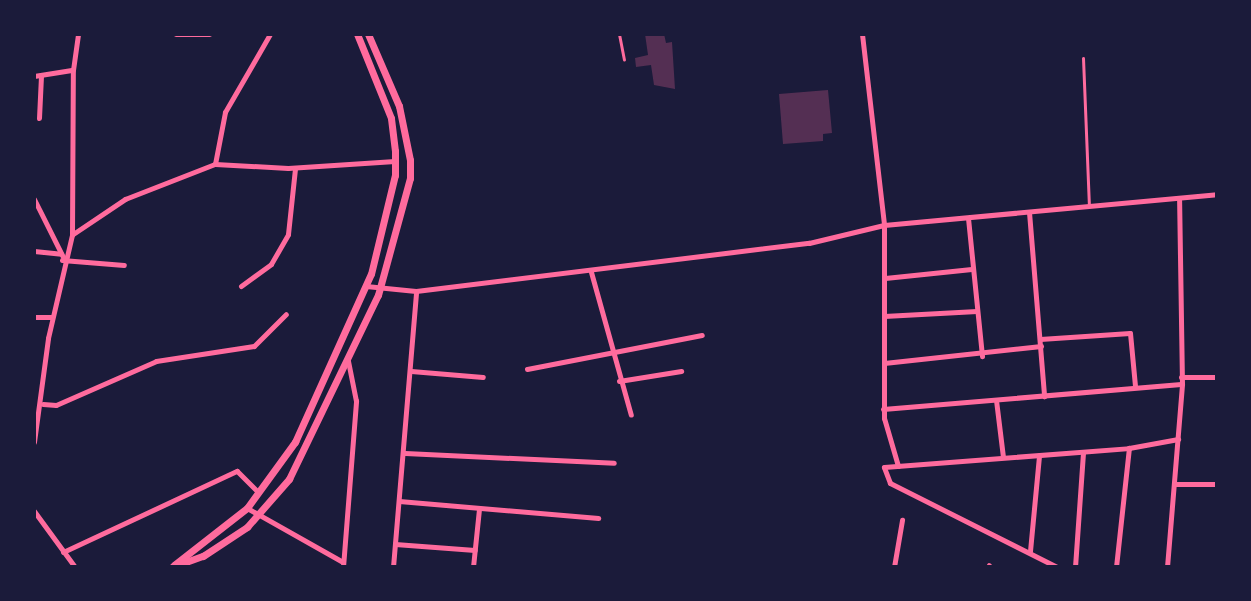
<!DOCTYPE html>
<html>
<head>
<meta charset="utf-8">
<style>
  body { margin:0 }
  #map { position:relative; width:1251px; height:601px; overflow:hidden; background:#1b1b3a; font-family:"Fira Sans Condensed",sans-serif }
  div>[style] { position:absolute }
  .building>* { inset:0; background:#542f53 }
  .service>* { height:3px; margin:-1.5px; padding:0 1.5px; transform-origin:1.5px; border-radius:1.5px; background:#ff6b9d }
  .minor>* { height:5px; margin:-2.5px; padding:0 2.5px; transform-origin:2.5px; border-radius:2.5px; background:#ff6b9d }
  .tertiary>* { height:7px; margin:-3.5px; padding:0 3.5px; transform-origin:3.5px; border-radius:3.5px; background:#ff6b9d }
  span { translate:-50% -50%; white-space:nowrap; text-align:center; line-height:1.15; -webkit-text-stroke:7px #1b1b3a; paint-order:stroke }
  .frame { position:absolute; inset:0; border:36px solid #1b1b3a; pointer-events:none }
</style>
</head>
<body>
<div id="map">
  <div class="building">
    <div style="clip-path:polygon(645px 34px,664px 34px,666px 43px,672px 42px,675px 89px,654px 85px,651px 65px,636px 67px,635px 58px,648px 55px)"></div>
    <div style="clip-path:polygon(828px 90px,832px 133px,823px 134px,823px 141px,783px 144px,779px 94px)"></div>
  </div>
  <div class="service">
    <div style="left:619px;top:34px;width:26px;rotate:79deg"></div>
    <div style="left:1083px;top:58px;width:148px;rotate:87.7deg"></div>
  </div>
  <div class="minor">
    <div style="left:176px;top:34px;width:33px"></div>
    <div style="left:862px;top:34px;width:192px;rotate:83.4deg"></div>
    <div style="left:884px;top:225px;width:193px;rotate:90deg"></div>
    <div style="left:884px;top:418px;width:50px;rotate:73.7deg"></div>
    <div style="left:34px;top:76px;width:38px;rotate:-9deg"></div>
    <div style="left:39px;top:118px;width:43px;rotate:-87.3deg"></div>
    <div style="left:215px;top:164px;width:53px;rotate:-79.1deg"></div>
    <div style="left:225px;top:112px;width:90px;rotate:-60deg"></div>
    <div style="left:34px;top:199px;width:65px;rotate:63.4deg"></div>
    <div style="left:1029px;top:212px;width:185px;rotate:85.3deg"></div>
    <div style="left:968px;top:218px;width:139px;rotate:84.2deg"></div>
    <div style="left:73px;top:234px;width:63px;rotate:-33.9deg"></div>
    <div style="left:125px;top:199px;width:97px;rotate:-21.3deg"></div>
    <div style="left:215px;top:164px;width:73px;rotate:3.1deg"></div>
    <div style="left:288px;top:168px;width:107px;rotate:-3.7deg"></div>
    <div style="left:34px;top:251px;width:27px;rotate:6deg"></div>
    <div style="left:62px;top:260px;width:62px;rotate:4.6deg"></div>
    <div style="left:591px;top:272px;width:148px;rotate:74.4deg"></div>
    <div style="left:885px;top:278px;width:87px;rotate:-5.9deg"></div>
    <div style="left:241px;top:286px;width:37px;rotate:-36deg"></div>
    <div style="left:271px;top:264px;width:34px;rotate:-60deg"></div>
    <div style="left:288px;top:234px;width:66px;rotate:-83.9deg"></div>
    <div style="left:366px;top:286px;width:50px;rotate:5.7deg"></div>
    <div style="left:416px;top:291px;width:396px;rotate:-7deg"></div>
    <div style="left:809px;top:243px;width:77px;rotate:-13.5deg"></div>
    <div style="left:884px;top:225px;width:334px;rotate:-5.3deg"></div>
    <div style="left:884px;top:316px;width:93px;rotate:-3.1deg"></div>
    <div style="left:34px;top:317px;width:18px"></div>
    <div style="left:1040px;top:339px;width:90px;rotate:-3.8deg"></div>
    <div style="left:1130px;top:333px;width:53px;rotate:84.6deg"></div>
    <div style="left:884px;top:363px;width:158px;rotate:-6.2deg"></div>
    <div style="left:527px;top:369px;width:178px;rotate:-11deg"></div>
    <div style="left:411px;top:371px;width:72px;rotate:4.8deg"></div>
    <div style="left:1181px;top:377px;width:36px"></div>
    <div style="left:619px;top:381px;width:63px;rotate:-9.2deg"></div>
    <div style="left:996px;top:400px;width:57px;rotate:83deg"></div>
    <div style="left:43px;top:404px;width:13px;rotate:4deg"></div>
    <div style="left:56px;top:405px;width:109px;rotate:-23.7deg"></div>
    <div style="left:156px;top:361px;width:99px;rotate:-8.7deg"></div>
    <div style="left:254px;top:346px;width:45px;rotate:-45deg"></div>
    <div style="left:883px;top:409px;width:299px;rotate:-4.8deg"></div>
    <div style="left:34px;top:442px;width:105px;rotate:-82.3deg"></div>
    <div style="left:48px;top:338px;width:106px;rotate:-76.9deg"></div>
    <div style="left:72px;top:235px;width:165px;rotate:-89.7deg"></div>
    <div style="left:73px;top:70px;width:36px;rotate:-82deg"></div>
    <div style="left:405px;top:453px;width:209px;rotate:2.7deg"></div>
    <div style="left:1174px;top:484px;width:43px"></div>
    <div style="left:399px;top:501px;width:200px;rotate:4.9deg"></div>
    <div style="left:247px;top:508px;width:110px;rotate:29.4deg"></div>
    <div style="left:34px;top:511px;width:69px;rotate:53.8deg"></div>
    <div style="left:395px;top:544px;width:80px;rotate:4.3deg"></div>
    <div style="left:1030px;top:551px;width:96px;rotate:-84.6deg"></div>
    <div style="left:63px;top:552px;width:192px;rotate:-25deg"></div>
    <div style="left:237px;top:471px;width:30px;rotate:45deg"></div>
    <div style="left:343px;top:567px;width:167px;rotate:-85.5deg"></div>
    <div style="left:356px;top:401px;width:41px;rotate:-101.3deg"></div>
    <div style="left:393px;top:567px;width:277px;rotate:-85.2deg"></div>
    <div style="left:473px;top:567px;width:58px;rotate:-84.1deg"></div>
    <div style="left:894px;top:567px;width:48px;rotate:-80.3deg"></div>
    <div style="left:988px;top:567px;width:2px;rotate:-63deg"></div>
    <div style="left:1057px;top:567px;width:187px;rotate:-153.3deg"></div>
    <div style="left:890px;top:483px;width:17px;rotate:-111deg"></div>
    <div style="left:884px;top:467px;width:246px;rotate:-4.4deg"></div>
    <div style="left:1129px;top:448px;width:50px;rotate:-10.4deg"></div>
    <div style="left:1075px;top:567px;width:115px;rotate:-86deg"></div>
    <div style="left:1116px;top:567px;width:120px;rotate:-83.8deg"></div>
    <div style="left:1167px;top:567px;width:184px;rotate:-85.3deg"></div>
    <div style="left:1182px;top:384px;width:184px;rotate:-90.9deg"></div>
  </div>
  <div class="tertiary">
    <div style="left:174px;top:565px;width:93px;rotate:-38deg"></div>
    <div style="left:247px;top:508px;width:82px;rotate:-54deg"></div>
    <div style="left:295px;top:442px;width:184px;rotate:-65.7deg"></div>
    <div style="left:371px;top:274px;width:102px;rotate:-76.4deg"></div>
    <div style="left:395px;top:175px;width:24px;rotate:-90deg"></div>
    <div style="left:395px;top:151px;width:33px;rotate:-97deg"></div>
    <div style="left:391px;top:118px;width:91px;rotate:-112deg"></div>
    <div style="left:172px;top:567px;width:33px;rotate:-20deg"></div>
    <div style="left:203px;top:556px;width:53px;rotate:-33.4deg"></div>
    <div style="left:247px;top:527px;width:64px;rotate:-48.8deg"></div>
    <div style="left:289px;top:479px;width:204px;rotate:-64.2deg"></div>
    <div style="left:378px;top:295px;width:121px;rotate:-74.7deg"></div>
    <div style="left:410px;top:178px;width:18px;rotate:-90deg"></div>
    <div style="left:410px;top:160px;width:55px;rotate:-101.5deg"></div>
    <div style="left:399px;top:106px;width:78px;rotate:-113.3deg"></div>
  </div>
  <div class="frame"></div>
</div>
</body>
</html>
